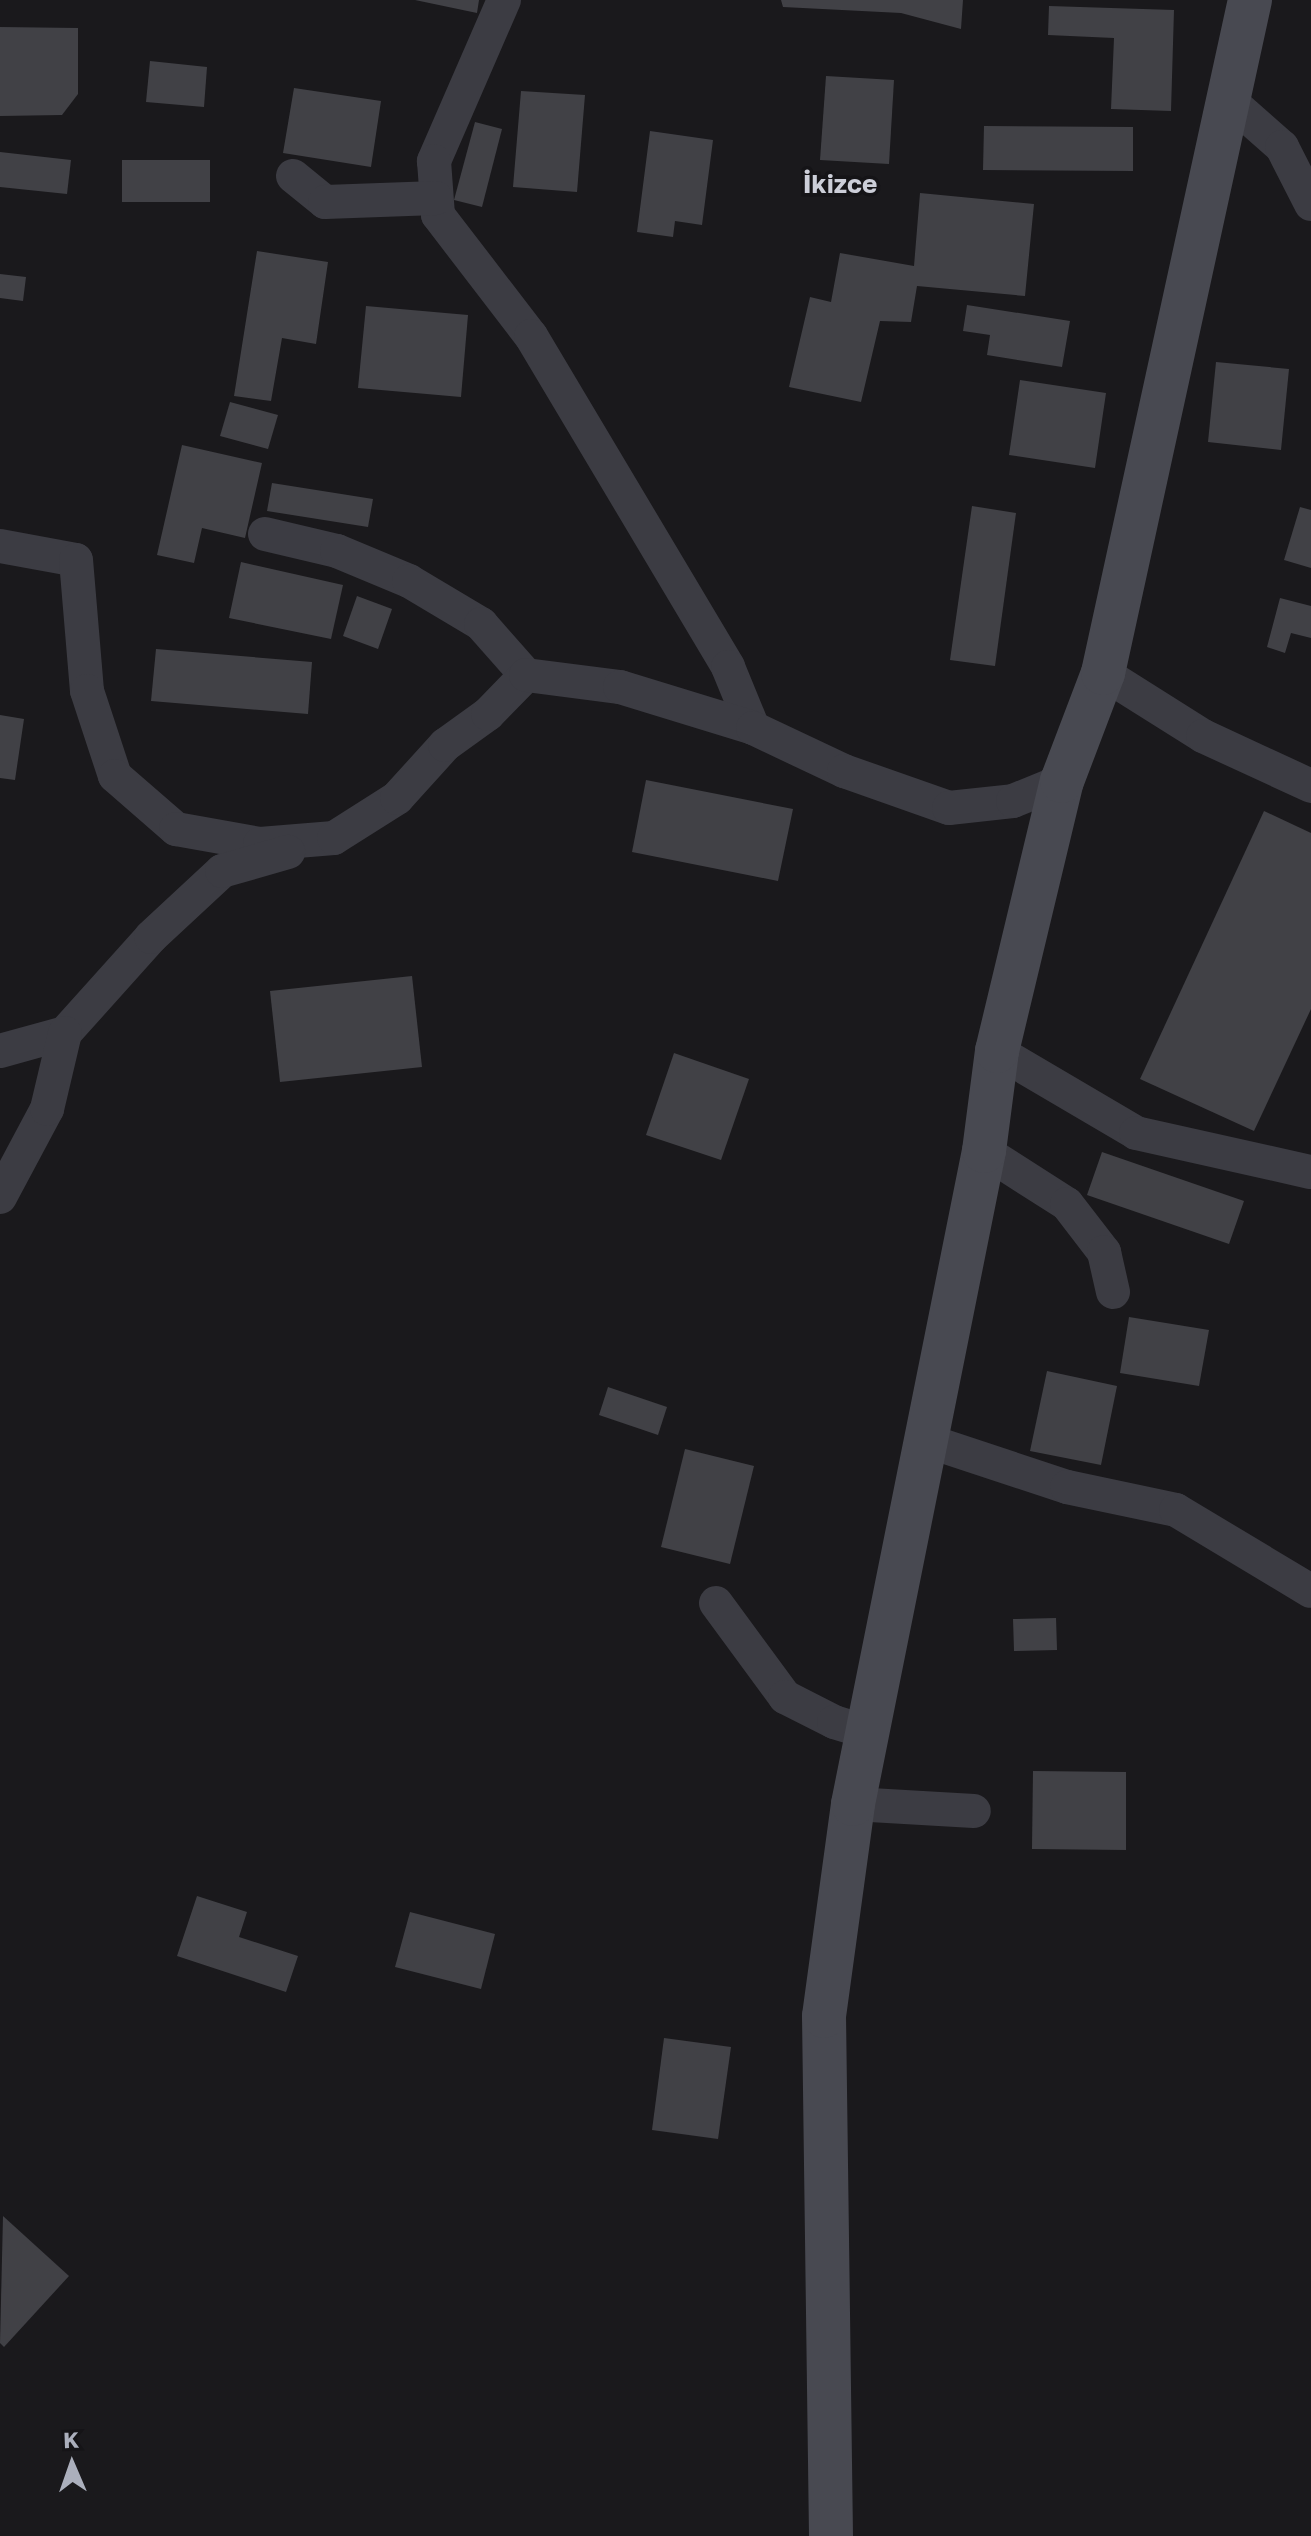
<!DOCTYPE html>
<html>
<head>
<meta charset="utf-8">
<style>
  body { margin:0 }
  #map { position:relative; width:1311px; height:2536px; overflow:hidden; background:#1a191c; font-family:"Golos Text",sans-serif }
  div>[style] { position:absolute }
  .building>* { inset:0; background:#414146 }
  .street>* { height:34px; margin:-17px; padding:0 17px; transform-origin:17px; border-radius:17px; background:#3c3c43 }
  .secondary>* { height:44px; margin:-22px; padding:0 22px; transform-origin:22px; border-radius:22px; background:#484951 }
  span { translate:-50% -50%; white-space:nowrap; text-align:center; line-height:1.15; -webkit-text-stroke:7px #151417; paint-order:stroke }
  .quarter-label { font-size:26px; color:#ccced8; font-weight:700 }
  .north { position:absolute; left:32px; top:2424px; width:80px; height:80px; -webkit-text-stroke:6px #151417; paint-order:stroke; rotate:358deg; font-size:22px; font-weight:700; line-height:32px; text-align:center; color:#abafbc }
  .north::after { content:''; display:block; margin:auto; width:28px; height:36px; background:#abafbc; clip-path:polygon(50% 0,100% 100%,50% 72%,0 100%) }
</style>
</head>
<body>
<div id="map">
  <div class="building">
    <div style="clip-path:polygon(415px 0,479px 0,477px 13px)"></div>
    <div style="clip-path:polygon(781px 0,963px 0,961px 29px,901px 13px,783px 7px)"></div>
    <div style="clip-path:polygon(1049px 6px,1174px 10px,1171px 111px,1111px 109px,1114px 38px,1048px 35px)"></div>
    <div style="clip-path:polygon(0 27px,78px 28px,78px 94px,62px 115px,0 116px)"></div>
    <div style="clip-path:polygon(150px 61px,207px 67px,204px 107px,146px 102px)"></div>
    <div style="clip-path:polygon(826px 76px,894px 80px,889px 164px,820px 160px)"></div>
    <div style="clip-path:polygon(294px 88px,381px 101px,371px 167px,283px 153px)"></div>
    <div style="clip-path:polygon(521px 91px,585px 95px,577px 192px,513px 187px)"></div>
    <div style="clip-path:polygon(475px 122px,502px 129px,482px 207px,454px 200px)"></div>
    <div style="clip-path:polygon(984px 126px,1133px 127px,1133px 171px,983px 170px)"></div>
    <div style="clip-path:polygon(650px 131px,713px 140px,702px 225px,675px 221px,673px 237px,637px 232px)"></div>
    <div style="clip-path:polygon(0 152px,71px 160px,67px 194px,0 187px)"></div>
    <div style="clip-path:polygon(122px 160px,210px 160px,210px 202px,122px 202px)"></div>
    <div style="clip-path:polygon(920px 193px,1034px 204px,1025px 296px,917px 286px,911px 322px,880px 321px,861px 402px,789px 387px,810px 297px,831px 302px,840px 253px,914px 266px)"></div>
    <div style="clip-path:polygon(257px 251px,328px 262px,316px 344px,282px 338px,271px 401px,234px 396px)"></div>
    <div style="clip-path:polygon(0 274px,26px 277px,23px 301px,0 298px)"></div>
    <div style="clip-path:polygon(967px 305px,1070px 321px,1062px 367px,987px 355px,990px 335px,963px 331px)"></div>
    <div style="clip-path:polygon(366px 306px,468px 315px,461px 397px,358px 388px)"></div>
    <div style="clip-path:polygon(1216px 362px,1289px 369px,1281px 450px,1208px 442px)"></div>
    <div style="clip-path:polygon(1020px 380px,1106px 393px,1095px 468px,1009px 455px)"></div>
    <div style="clip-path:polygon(230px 402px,278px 415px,268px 449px,220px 436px)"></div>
    <div style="clip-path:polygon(182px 445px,262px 463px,245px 538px,202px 528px,194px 563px,157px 555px)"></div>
    <div style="clip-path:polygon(272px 483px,373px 499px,368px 527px,267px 511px)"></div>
    <div style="clip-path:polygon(972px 506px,1016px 513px,995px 666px,950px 660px)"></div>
    <div style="clip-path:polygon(1300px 507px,1311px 510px,1311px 568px,1284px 560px)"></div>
    <div style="clip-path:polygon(241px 562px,343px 585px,331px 639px,229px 618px)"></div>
    <div style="clip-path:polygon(357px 596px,392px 609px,378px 649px,343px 636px)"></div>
    <div style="clip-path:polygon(1280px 598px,1311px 606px,1311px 638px,1291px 633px,1285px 653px,1267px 647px)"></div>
    <div style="clip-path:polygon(156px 649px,312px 662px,308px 714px,151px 701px)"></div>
    <div style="clip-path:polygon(0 715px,24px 719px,15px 780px,0 778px)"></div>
    <div style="clip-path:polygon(646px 780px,793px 809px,778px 881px,632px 852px)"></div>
    <div style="clip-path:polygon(1264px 811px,1311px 833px,1311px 1009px,1254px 1131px,1140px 1079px)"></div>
    <div style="clip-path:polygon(412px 976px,422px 1067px,280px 1082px,270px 991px)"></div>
    <div style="clip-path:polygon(674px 1053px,749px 1079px,721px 1160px,646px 1135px)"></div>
    <div style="clip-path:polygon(1102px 1152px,1244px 1201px,1229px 1244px,1087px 1195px)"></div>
    <div style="clip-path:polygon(1129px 1317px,1209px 1330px,1199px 1386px,1120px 1373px)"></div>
    <div style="clip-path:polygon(1047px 1371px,1117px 1386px,1101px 1465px,1030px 1451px)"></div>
    <div style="clip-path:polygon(608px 1387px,667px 1407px,658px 1435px,599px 1415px)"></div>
    <div style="clip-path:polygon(685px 1449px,754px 1466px,730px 1564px,661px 1547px)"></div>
    <div style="clip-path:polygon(1056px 1618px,1057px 1650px,1014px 1651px,1013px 1619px)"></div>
    <div style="clip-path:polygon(1033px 1771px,1126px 1772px,1126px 1850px,1032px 1849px)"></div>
    <div style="clip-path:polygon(197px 1896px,247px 1912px,239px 1937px,298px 1956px,286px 1992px,177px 1956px)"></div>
    <div style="clip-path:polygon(410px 1912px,495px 1934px,481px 1989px,395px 1967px)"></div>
    <div style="clip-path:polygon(664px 2038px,731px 2047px,718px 2139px,652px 2130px)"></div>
    <div style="clip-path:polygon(3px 2216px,69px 2276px,4px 2347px,0 2343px)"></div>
  </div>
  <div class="street">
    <div style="left:504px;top:0;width:176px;rotate:113.5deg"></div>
    <div style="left:434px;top:161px;width:54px;rotate:85.8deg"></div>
    <div style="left:438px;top:215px;width:153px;rotate:52.5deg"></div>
    <div style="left:531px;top:336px;width:385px;rotate:59.2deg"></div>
    <div style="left:728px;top:667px;width:66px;rotate:67.7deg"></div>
    <div style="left:1231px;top:102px;width:68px;rotate:41.4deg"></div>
    <div style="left:1282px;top:147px;width:64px;rotate:63deg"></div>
    <div style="left:293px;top:176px;width:41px;rotate:39.1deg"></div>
    <div style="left:325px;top:202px;width:111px;rotate:-2.1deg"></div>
    <div style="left:265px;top:534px;width:74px;rotate:13.3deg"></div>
    <div style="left:337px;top:551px;width:78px;rotate:22.6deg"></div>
    <div style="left:409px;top:581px;width:84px;rotate:30.8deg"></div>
    <div style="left:481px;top:624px;width:68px;rotate:48.6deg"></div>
    <div style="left:0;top:546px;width:77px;rotate:10.4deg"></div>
    <div style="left:76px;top:560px;width:131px;rotate:85.2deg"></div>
    <div style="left:87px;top:691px;width:89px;rotate:71.8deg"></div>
    <div style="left:115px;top:776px;width:81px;rotate:41deg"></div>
    <div style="left:176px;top:829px;width:85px;rotate:10.1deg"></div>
    <div style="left:260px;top:844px;width:74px;rotate:-4.6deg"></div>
    <div style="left:334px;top:838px;width:75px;rotate:-32.4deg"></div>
    <div style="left:397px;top:798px;width:72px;rotate:-47.8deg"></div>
    <div style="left:445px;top:745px;width:53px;rotate:-35.8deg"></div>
    <div style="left:488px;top:714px;width:54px;rotate:-45.7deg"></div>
    <div style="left:526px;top:675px;width:95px;rotate:7.3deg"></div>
    <div style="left:620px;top:687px;width:139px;rotate:17.1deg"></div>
    <div style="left:753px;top:728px;width:101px;rotate:25.3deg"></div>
    <div style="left:844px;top:771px;width:111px;rotate:19.4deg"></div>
    <div style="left:949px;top:808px;width:64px;rotate:-6.2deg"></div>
    <div style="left:1013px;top:801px;width:53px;rotate:-22.2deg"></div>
    <div style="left:1103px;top:673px;width:118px;rotate:32.2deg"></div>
    <div style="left:1203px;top:736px;width:119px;rotate:24.8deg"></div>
    <div style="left:0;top:1051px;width:67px;rotate:-15.5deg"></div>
    <div style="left:65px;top:1033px;width:129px;rotate:-48.1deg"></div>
    <div style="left:151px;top:937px;width:97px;rotate:-42.9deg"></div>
    <div style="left:222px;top:871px;width:69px;rotate:-16.1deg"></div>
    <div style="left:997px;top:1051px;width:161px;rotate:30.5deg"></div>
    <div style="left:1136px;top:1133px;width:179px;rotate:12.6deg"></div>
    <div style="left:984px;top:1151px;width:98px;rotate:32.6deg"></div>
    <div style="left:1067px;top:1204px;width:61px;rotate:52.4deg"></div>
    <div style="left:1104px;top:1252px;width:41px;rotate:77.3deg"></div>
    <div style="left:0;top:1197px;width:100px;rotate:-61.9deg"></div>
    <div style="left:47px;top:1109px;width:78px;rotate:-76.7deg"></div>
    <div style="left:925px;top:1440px;width:150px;rotate:18.3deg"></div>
    <div style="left:1067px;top:1487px;width:111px;rotate:11.9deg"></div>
    <div style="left:1176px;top:1510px;width:157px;rotate:31deg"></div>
    <div style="left:716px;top:1603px;width:117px;rotate:53.7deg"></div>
    <div style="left:785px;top:1697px;width:55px;rotate:27deg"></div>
    <div style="left:834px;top:1722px;width:34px;rotate:17deg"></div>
    <div style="left:853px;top:1804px;width:121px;rotate:3.3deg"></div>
  </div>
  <div class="secondary">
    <div style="left:831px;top:2536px;width:520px;rotate:-90.77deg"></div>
    <div style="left:824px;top:2016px;width:214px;rotate:-82.2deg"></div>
    <div style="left:853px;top:1804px;width:666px;rotate:-78.66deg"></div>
    <div style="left:984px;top:1151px;width:101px;rotate:-82.6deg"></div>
    <div style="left:997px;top:1051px;width:278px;rotate:-76.5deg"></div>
    <div style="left:1062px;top:781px;width:116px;rotate:-69.2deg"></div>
    <div style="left:1103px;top:673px;width:689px;rotate:-77.68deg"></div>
  </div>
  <div class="quarter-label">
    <span style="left:840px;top:184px">İkizce</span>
  </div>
  <div class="north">K</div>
</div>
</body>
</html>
